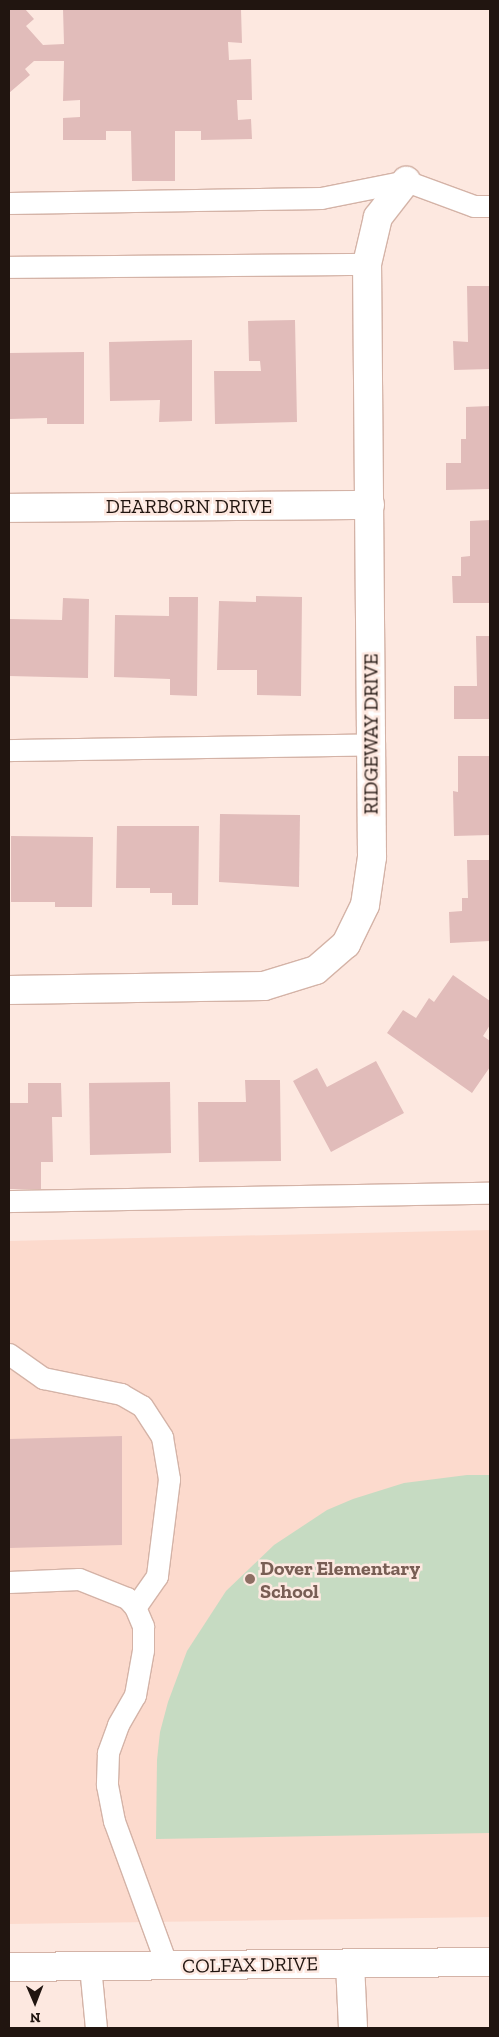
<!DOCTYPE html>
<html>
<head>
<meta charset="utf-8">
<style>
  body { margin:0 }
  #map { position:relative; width:499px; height:2037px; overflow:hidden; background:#fde8e0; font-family:"Zilla Slab",serif }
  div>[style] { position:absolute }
  .built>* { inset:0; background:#fcdacd }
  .green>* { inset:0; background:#c6dbc2 }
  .building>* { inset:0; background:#e1bcba }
  .roads { filter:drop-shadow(1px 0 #d4b3a7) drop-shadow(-1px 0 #d4b3a7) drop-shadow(0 1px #d4b3a7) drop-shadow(0 -1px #d4b3a7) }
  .service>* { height:21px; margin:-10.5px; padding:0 10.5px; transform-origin:10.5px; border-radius:10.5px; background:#fff }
  .minor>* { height:28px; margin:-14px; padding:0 14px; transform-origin:14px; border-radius:14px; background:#fff }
  .tertiary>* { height:28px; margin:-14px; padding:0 14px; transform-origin:14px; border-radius:14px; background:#fff }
  .dots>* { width:14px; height:14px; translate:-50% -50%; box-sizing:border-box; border:2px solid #fde8e0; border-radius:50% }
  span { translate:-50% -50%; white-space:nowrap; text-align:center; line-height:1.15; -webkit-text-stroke:5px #fde8e0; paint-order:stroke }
  .street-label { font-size:20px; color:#211510 }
  .education-label { font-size:20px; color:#785e54; font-weight:700 }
  .left { translate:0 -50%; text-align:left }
  .frame { position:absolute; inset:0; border:10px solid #211510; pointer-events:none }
  .north { position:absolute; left:10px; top:1977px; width:50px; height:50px; -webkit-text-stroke:4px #fde8e0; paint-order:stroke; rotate:179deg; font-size:14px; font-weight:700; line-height:20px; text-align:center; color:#211510 }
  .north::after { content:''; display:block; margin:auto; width:18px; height:22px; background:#211510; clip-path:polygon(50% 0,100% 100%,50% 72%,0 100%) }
</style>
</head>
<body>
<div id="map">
  <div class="built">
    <div style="clip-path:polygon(490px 1230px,490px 1917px,9px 1924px,9px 1241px)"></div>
  </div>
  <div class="green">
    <div style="clip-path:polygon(467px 1475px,490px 1475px,490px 1833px,156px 1839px,157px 1760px,160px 1732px,168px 1702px,187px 1651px,226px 1591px,274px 1545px,327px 1510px,353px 1499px,404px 1483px)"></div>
  </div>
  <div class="building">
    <div style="clip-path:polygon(9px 9px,25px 9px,34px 19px,26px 26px,43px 45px,64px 44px,63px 9px,241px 9px,242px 43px,228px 42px,229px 60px,251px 59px,252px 100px,237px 100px,238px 120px,251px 119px,252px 139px,201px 140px,201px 131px,175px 131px,175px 181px,132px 181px,131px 131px,106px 131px,106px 140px,63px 140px,63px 118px,80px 117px,80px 100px,63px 101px,64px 61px,34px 61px,25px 69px,30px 75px,9px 93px)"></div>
    <div style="clip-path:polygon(467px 286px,490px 286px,490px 369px,454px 370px,453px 341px,468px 342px)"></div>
    <div style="clip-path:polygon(295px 320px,297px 422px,215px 424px,214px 371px,261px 371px,260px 361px,249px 361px,248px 321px)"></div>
    <div style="clip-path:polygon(192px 340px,192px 421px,159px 422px,160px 400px,110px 401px,109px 342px)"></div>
    <div style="clip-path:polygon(84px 352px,84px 424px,47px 424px,47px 418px,9px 419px,9px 353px)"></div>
    <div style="clip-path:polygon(490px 406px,490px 489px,446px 490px,446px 463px,461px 463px,461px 439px,466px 439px,466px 407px)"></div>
    <div style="clip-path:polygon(490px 520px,490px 603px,453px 603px,452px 576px,461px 576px,461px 557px,470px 556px,470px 521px)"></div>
    <div style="clip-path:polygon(256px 596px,302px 597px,301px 696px,257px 695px,257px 670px,217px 670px,219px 601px,256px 602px)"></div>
    <div style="clip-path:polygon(169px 597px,198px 597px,197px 696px,170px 695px,170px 679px,114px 677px,115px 615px,169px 616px)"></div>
    <div style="clip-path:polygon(63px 598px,89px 599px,88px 678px,9px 676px,9px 619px,62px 620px)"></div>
    <div style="clip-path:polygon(476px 636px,490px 636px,490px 719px,454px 719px,454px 686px,477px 686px)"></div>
    <div style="clip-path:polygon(458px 756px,490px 756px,490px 835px,454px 836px,453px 791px,458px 792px)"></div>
    <div style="clip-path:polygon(220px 814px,300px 815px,299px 887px,219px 882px)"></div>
    <div style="clip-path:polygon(117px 826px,199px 826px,198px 905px,172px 905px,172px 893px,150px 893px,150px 888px,116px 888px)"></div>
    <div style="clip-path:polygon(11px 836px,93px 837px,92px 907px,55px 907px,55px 902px,11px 902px)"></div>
    <div style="clip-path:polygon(467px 860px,490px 860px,490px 941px,450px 943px,449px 912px,462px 911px,462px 898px,468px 898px)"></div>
    <div style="clip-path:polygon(453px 975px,490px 1001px,490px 1025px,483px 1036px,490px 1041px,490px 1067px,472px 1093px,387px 1033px,403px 1010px,416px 1018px,429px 998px,434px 1002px)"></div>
    <div style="clip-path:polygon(376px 1061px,404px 1113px,331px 1152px,293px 1081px,317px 1068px,327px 1087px)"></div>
    <div style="clip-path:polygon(245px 1080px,280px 1080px,281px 1161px,199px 1162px,198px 1102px,246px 1102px)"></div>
    <div style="clip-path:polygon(170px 1082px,171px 1153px,90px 1155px,89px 1083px)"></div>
    <div style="clip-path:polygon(28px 1083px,61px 1083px,62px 1117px,52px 1117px,53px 1162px,41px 1162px,41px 1189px,9px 1189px,9px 1103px,28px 1103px)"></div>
    <div style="clip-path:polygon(122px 1436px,122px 1545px,9px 1548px,9px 1439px)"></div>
  </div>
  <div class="roads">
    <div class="service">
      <div style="left:9px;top:203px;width:312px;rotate:-0.9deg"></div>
      <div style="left:321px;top:198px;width:87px;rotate:-11.3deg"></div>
      <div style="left:406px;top:181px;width:72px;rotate:20.2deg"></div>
      <div style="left:474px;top:206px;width:16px"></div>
      <div style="left:9px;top:267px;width:358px;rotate:-0.5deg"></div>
      <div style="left:9px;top:750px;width:362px;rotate:-0.9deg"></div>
      <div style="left:9px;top:1201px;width:481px;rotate:-1deg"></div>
      <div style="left:9px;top:1354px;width:42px;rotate:35.2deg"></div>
      <div style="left:43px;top:1378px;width:80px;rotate:11.6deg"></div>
      <div style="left:121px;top:1394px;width:24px;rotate:30deg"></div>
      <div style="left:142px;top:1406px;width:37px;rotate:57deg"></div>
      <div style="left:162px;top:1437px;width:43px;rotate:80.5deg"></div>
      <div style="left:169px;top:1479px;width:98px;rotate:97.1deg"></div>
      <div style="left:157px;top:1576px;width:38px;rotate:125deg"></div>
      <div style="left:9px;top:1582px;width:70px;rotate:-2.5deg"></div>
      <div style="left:79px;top:1579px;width:52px;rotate:21.6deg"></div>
      <div style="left:127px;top:1598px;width:12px;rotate:48deg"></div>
      <div style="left:135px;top:1607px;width:21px;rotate:67deg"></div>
      <div style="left:143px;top:1626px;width:24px;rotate:90deg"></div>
      <div style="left:143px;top:1650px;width:46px;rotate:100.1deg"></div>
      <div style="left:135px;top:1695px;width:34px;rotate:120deg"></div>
      <div style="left:118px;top:1725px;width:30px;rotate:110deg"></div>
      <div style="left:108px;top:1753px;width:32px;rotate:92deg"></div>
      <div style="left:107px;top:1785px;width:37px;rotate:79deg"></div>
      <div style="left:114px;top:1821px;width:154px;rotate:69.9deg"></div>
      <div style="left:90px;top:1966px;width:62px;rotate:84.5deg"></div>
    </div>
    <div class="minor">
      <div style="left:9px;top:508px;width:361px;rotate:-0.5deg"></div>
      <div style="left:9px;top:990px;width:255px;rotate:-0.9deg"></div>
      <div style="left:264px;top:986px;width:54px;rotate:-17.1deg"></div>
      <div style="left:316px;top:970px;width:40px;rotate:-41deg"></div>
      <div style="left:346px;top:944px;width:43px;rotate:-64deg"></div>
      <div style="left:365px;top:905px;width:49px;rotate:-81.7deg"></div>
      <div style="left:372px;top:857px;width:593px;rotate:-90.48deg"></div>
      <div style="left:367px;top:264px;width:48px;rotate:-76.8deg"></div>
      <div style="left:378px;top:217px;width:46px;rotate:-52.1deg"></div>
      <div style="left:350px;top:1964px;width:64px;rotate:87.3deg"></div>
    </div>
    <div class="tertiary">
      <div style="left:9px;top:1967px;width:481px;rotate:-0.6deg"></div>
    </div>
  </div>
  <div class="dots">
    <div style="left:250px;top:1579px;background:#8d6e63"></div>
  </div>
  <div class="street-label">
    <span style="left:189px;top:506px">DEARBORN DRIVE</span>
    <span style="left:371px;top:734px;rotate:-90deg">RIDGEWAY DRIVE</span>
    <span style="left:250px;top:1965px;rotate:-1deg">COLFAX DRIVE</span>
  </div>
  <div class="education-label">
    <span class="left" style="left:260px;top:1580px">Dover Elementary<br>School</span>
  </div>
  <div class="frame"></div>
  <div class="north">N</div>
</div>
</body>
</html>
